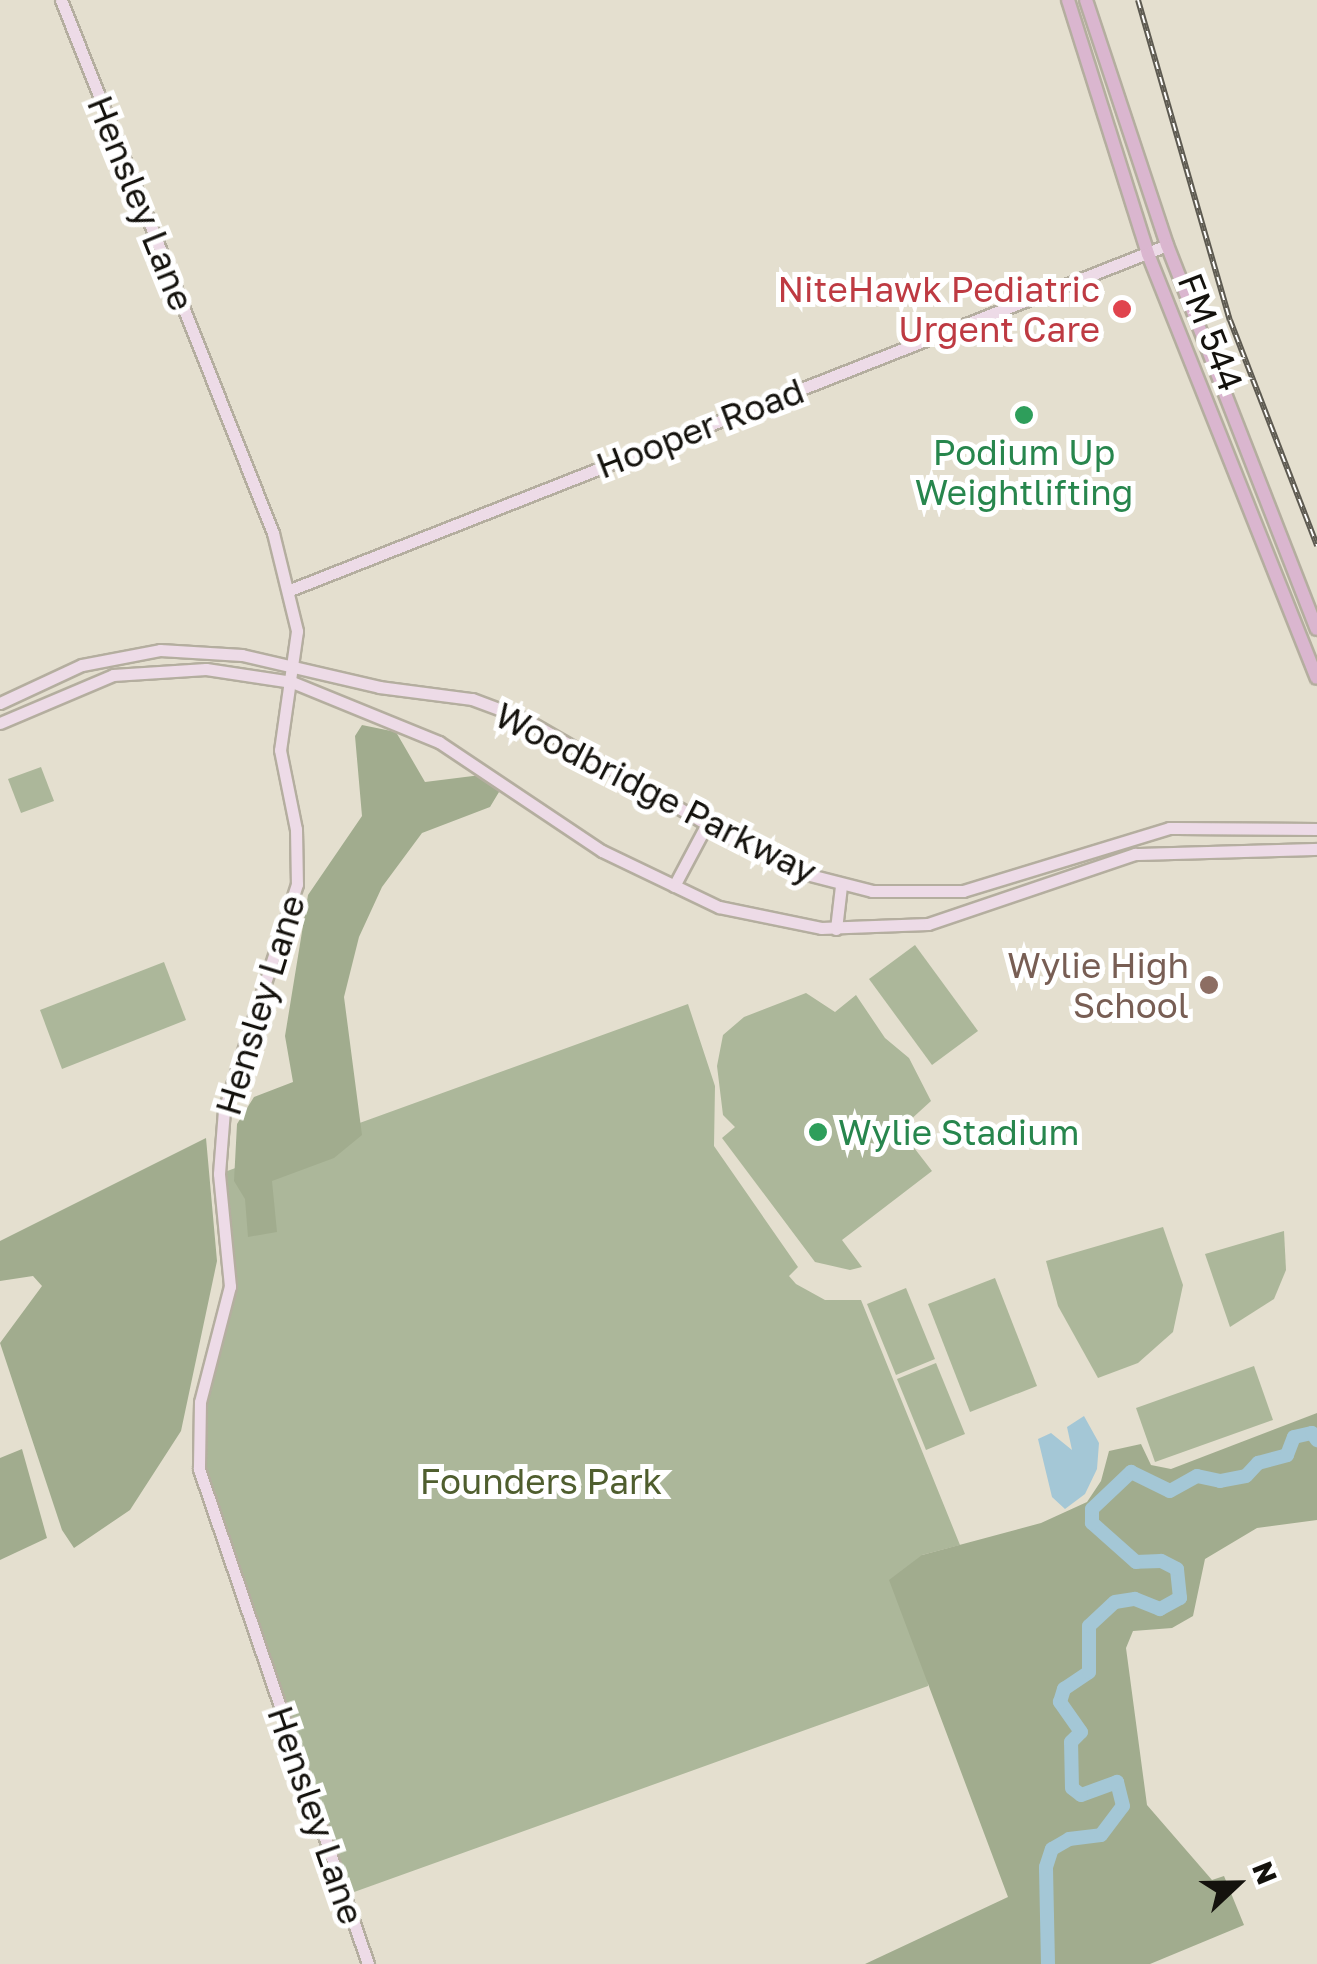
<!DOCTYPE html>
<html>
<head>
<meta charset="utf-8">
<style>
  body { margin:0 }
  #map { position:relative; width:1317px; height:1964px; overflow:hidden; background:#e4dfcf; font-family:"Golos Text",sans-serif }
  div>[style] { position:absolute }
  .green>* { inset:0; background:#acb79a }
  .forest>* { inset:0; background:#a1ac8e }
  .water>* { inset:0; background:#a4c7d6 }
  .river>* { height:14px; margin:-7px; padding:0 7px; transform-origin:7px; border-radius:7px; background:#a4c7d6 }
  .roads { filter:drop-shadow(2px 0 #b4ae9f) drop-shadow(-2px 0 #b4ae9f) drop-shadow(0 2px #b4ae9f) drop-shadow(0 -2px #b4ae9f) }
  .secondary>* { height:11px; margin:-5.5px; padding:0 5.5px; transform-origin:5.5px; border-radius:5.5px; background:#eddbe7 }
  .primary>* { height:12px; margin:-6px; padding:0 6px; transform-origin:6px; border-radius:6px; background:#dab6cf }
  .rail>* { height:6px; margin-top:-3px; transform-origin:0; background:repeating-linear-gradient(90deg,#fff 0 8px,#5d5a51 0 16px); box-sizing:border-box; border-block:2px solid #5d5a51 }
  .dots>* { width:28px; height:28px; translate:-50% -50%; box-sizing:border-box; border:5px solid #fff; border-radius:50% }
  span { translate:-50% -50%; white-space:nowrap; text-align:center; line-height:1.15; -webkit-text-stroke:10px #fff; paint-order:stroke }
  .street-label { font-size:35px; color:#14120d }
  .health-label { font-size:35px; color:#be3a42 }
  .right { translate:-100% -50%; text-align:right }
  .leisure-label { font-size:35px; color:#27864d }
  .left { translate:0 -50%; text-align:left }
  .education-label { font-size:35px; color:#785e54 }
  .park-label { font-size:35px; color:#4f5e2e }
  .north { position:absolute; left:1187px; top:1834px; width:100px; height:100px; -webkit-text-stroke:8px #fff; paint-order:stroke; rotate:68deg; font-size:28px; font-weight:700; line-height:40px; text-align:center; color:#14120d }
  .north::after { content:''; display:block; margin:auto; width:35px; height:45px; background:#14120d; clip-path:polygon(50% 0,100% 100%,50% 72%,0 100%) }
</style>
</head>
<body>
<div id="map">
  <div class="green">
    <div style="clip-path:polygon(41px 767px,54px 801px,21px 813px,8px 779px)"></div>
    <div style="clip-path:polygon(915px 945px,978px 1031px,932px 1065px,869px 979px)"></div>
    <div style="clip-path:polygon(164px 962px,186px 1020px,62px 1069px,40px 1010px)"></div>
    <div style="clip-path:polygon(806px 993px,835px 1012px,856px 995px,885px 1038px,909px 1058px,931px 1101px,908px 1122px,912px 1130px,905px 1136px,932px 1171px,842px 1240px,862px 1267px,850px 1270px,815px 1262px,722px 1138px,735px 1127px,723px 1115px,717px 1066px,723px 1035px,744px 1017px)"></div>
    <div style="clip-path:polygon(688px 1004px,715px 1086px,714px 1146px,798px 1267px,789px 1276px,796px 1284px,825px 1300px,861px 1300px,960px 1545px,922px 1555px,928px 1686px,343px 1896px,199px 1469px,206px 1378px,227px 1296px,219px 1174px)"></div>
    <div style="clip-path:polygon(1163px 1227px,1183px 1285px,1173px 1332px,1138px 1363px,1098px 1378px,1058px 1306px,1046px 1261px)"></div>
    <div style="clip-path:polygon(1284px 1231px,1286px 1270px,1274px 1299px,1230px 1327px,1205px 1254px)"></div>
    <div style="clip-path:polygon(995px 1278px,1037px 1386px,970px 1412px,928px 1304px)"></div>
    <div style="clip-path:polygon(906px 1288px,935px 1359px,896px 1375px,867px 1304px)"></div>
    <div style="clip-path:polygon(936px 1363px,965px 1434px,926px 1450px,897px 1379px)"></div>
    <div style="clip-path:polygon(1254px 1366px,1273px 1420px,1155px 1462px,1136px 1408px)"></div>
  </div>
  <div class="forest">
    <div style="clip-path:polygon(362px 725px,396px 732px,425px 782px,481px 775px,502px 787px,490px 807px,422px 833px,382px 887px,359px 937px,344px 997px,362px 1135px,334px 1158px,272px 1181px,277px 1232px,248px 1237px,245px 1199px,234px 1181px,237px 1124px,254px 1097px,293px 1082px,285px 1036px,308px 895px,362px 816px,355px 736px)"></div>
    <div style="clip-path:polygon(206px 1138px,217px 1261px,181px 1431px,130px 1510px,74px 1548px,62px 1530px,0 1343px,42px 1286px,33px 1276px,0 1281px,0 1241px)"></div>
    <div style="clip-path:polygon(1317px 1413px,1317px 1520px,1257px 1528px,1205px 1559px,1193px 1616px,1172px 1628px,1133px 1631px,1126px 1648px,1147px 1805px,1212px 1880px,1224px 1876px,1244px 1925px,1150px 1964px,865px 1964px,1008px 1897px,889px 1580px,922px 1555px,1041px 1523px,1087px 1502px,1101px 1481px,1109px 1451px,1141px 1444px,1151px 1465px,1171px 1469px)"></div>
    <div style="clip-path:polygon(22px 1449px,47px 1538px,0 1560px,0 1458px)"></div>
  </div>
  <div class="water">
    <div style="clip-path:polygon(1084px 1416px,1099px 1443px,1097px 1469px,1085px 1494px,1065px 1509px,1052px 1497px,1038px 1439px,1051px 1433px,1072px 1450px,1067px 1427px)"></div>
  </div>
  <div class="river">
    <div style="left:1048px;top:1964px;width:97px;rotate:-91.2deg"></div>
    <div style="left:1046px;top:1867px;width:19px;rotate:-72deg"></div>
    <div style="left:1052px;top:1849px;width:20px;rotate:-30deg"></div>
    <div style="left:1069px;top:1839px;width:32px;rotate:-7deg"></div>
    <div style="left:1101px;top:1835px;width:36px;rotate:-53deg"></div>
    <div style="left:1123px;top:1806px;width:25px;rotate:-104deg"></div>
    <div style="left:1117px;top:1782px;width:38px;rotate:160deg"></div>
    <div style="left:1081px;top:1795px;width:11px;rotate:-142deg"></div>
    <div style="left:1072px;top:1788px;width:46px;rotate:-91.2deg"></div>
    <div style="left:1071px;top:1742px;width:14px;rotate:-45deg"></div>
    <div style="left:1081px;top:1732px;width:37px;rotate:-125deg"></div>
    <div style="left:1060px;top:1702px;width:14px;rotate:-73deg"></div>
    <div style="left:1064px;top:1689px;width:30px;rotate:-34deg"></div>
    <div style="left:1089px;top:1672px;width:46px;rotate:-90deg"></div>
    <div style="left:1089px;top:1626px;width:35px;rotate:-43deg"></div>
    <div style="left:1115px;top:1602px;width:20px;rotate:-9deg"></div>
    <div style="left:1135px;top:1599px;width:27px;rotate:22deg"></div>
    <div style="left:1160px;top:1609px;width:23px;rotate:-29deg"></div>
    <div style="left:1180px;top:1598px;width:29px;rotate:-96deg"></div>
    <div style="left:1177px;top:1569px;width:18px;rotate:-153deg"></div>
    <div style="left:1161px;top:1561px;width:25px;rotate:178deg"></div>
    <div style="left:1136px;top:1562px;width:59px;rotate:-138.4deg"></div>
    <div style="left:1092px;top:1523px;width:14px;rotate:-90deg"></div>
    <div style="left:1092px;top:1509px;width:54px;rotate:-43.5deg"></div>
    <div style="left:1131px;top:1472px;width:43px;rotate:26deg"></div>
    <div style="left:1170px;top:1491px;width:31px;rotate:-29deg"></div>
    <div style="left:1197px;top:1476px;width:24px;rotate:12deg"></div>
    <div style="left:1220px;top:1481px;width:26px;rotate:-11deg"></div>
    <div style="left:1246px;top:1476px;width:18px;rotate:-47deg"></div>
    <div style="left:1258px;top:1463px;width:30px;rotate:-15deg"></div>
    <div style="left:1287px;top:1455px;width:19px;rotate:-69deg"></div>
    <div style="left:1294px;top:1437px;width:18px;rotate:-13deg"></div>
    <div style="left:1312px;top:1433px;width:9px;rotate:54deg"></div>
  </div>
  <div class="roads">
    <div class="secondary">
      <div style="left:61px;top:0;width:574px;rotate:68.31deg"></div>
      <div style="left:273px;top:533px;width:101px;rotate:76.2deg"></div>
      <div style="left:297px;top:631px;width:120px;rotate:98.1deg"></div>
      <div style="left:280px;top:750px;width:81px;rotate:78.6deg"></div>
      <div style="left:296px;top:829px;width:55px;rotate:89deg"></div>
      <div style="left:297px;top:884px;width:237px;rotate:107.9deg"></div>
      <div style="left:224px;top:1110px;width:64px;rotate:94.5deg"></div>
      <div style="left:219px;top:1174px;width:113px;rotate:84.4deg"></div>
      <div style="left:230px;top:1286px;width:120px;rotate:104.5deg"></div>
      <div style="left:200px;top:1402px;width:67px;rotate:90.9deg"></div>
      <div style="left:199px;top:1469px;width:523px;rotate:71.15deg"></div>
      <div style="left:290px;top:590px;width:942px;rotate:-21.47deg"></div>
      <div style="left:0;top:703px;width:90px;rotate:-24.9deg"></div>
      <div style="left:82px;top:665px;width:79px;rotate:-10.9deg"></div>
      <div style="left:160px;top:650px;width:82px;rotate:3.5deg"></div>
      <div style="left:242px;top:655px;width:141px;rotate:13.1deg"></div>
      <div style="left:379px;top:687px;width:94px;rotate:7.4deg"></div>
      <div style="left:472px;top:699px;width:54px;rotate:20.4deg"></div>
      <div style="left:523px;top:718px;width:262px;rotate:30deg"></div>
      <div style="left:750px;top:849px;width:61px;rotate:24.1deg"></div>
      <div style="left:806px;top:874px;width:68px;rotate:14.4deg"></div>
      <div style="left:872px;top:891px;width:91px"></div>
      <div style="left:963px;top:891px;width:215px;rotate:-17deg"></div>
      <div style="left:1169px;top:828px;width:148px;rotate:0.4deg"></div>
      <div style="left:0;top:723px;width:123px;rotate:-23deg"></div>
      <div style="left:113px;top:675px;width:93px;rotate:-3.7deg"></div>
      <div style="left:206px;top:669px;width:87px;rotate:8.6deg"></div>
      <div style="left:292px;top:682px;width:159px;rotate:22.2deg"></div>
      <div style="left:439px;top:742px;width:196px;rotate:33.8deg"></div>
      <div style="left:602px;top:851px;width:130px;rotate:25.6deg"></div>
      <div style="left:719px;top:907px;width:104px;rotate:11.6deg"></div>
      <div style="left:821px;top:928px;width:107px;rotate:-2.1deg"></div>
      <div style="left:928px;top:924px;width:219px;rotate:-18.7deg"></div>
      <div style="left:1135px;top:854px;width:182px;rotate:-1.6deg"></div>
      <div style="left:674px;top:886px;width:70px;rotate:-62deg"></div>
      <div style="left:836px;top:929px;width:43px;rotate:-83.4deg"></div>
    </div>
    <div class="primary">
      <div style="left:1068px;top:0;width:266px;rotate:72.5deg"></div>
      <div style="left:1148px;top:254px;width:456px;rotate:68.3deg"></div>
      <div style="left:1086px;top:0;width:258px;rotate:71.7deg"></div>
      <div style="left:1167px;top:245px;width:412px;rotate:68.7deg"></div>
    </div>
  </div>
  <div class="rail">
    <div style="left:1138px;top:0;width:333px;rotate:74deg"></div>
    <div style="left:1230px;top:320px;width:242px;rotate:68.9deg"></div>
  </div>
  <div class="dots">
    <div style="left:1122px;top:309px;background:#e0444e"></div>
    <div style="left:1024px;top:415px;background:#2e9e5b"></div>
    <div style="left:1209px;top:985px;background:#8d6e63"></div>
    <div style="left:818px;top:1132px;background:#2e9e5b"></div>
  </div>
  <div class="street-label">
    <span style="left:141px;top:203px;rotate:68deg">Hensley Lane</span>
    <span style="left:1211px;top:332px;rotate:69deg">FM 544</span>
    <span style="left:700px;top:428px;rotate:-21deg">Hooper Road</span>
    <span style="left:656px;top:793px;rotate:27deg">Woodbridge Parkway</span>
    <span style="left:260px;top:1005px;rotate:-73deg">Hensley Lane</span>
    <span style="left:316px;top:1815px;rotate:71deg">Hensley Lane</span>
  </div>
  <div class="health-label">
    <span class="right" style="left:1100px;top:309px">NiteHawk Pediatric<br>Urgent Care</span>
  </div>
  <div class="leisure-label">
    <span style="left:1024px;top:472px">Podium Up<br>Weightlifting</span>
    <span class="left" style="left:838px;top:1132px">Wylie Stadium</span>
  </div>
  <div class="education-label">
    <span class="right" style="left:1189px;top:985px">Wylie High<br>School</span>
  </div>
  <div class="park-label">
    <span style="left:541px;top:1481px">Founders Park</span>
  </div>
  <div class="north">N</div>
</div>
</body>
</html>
